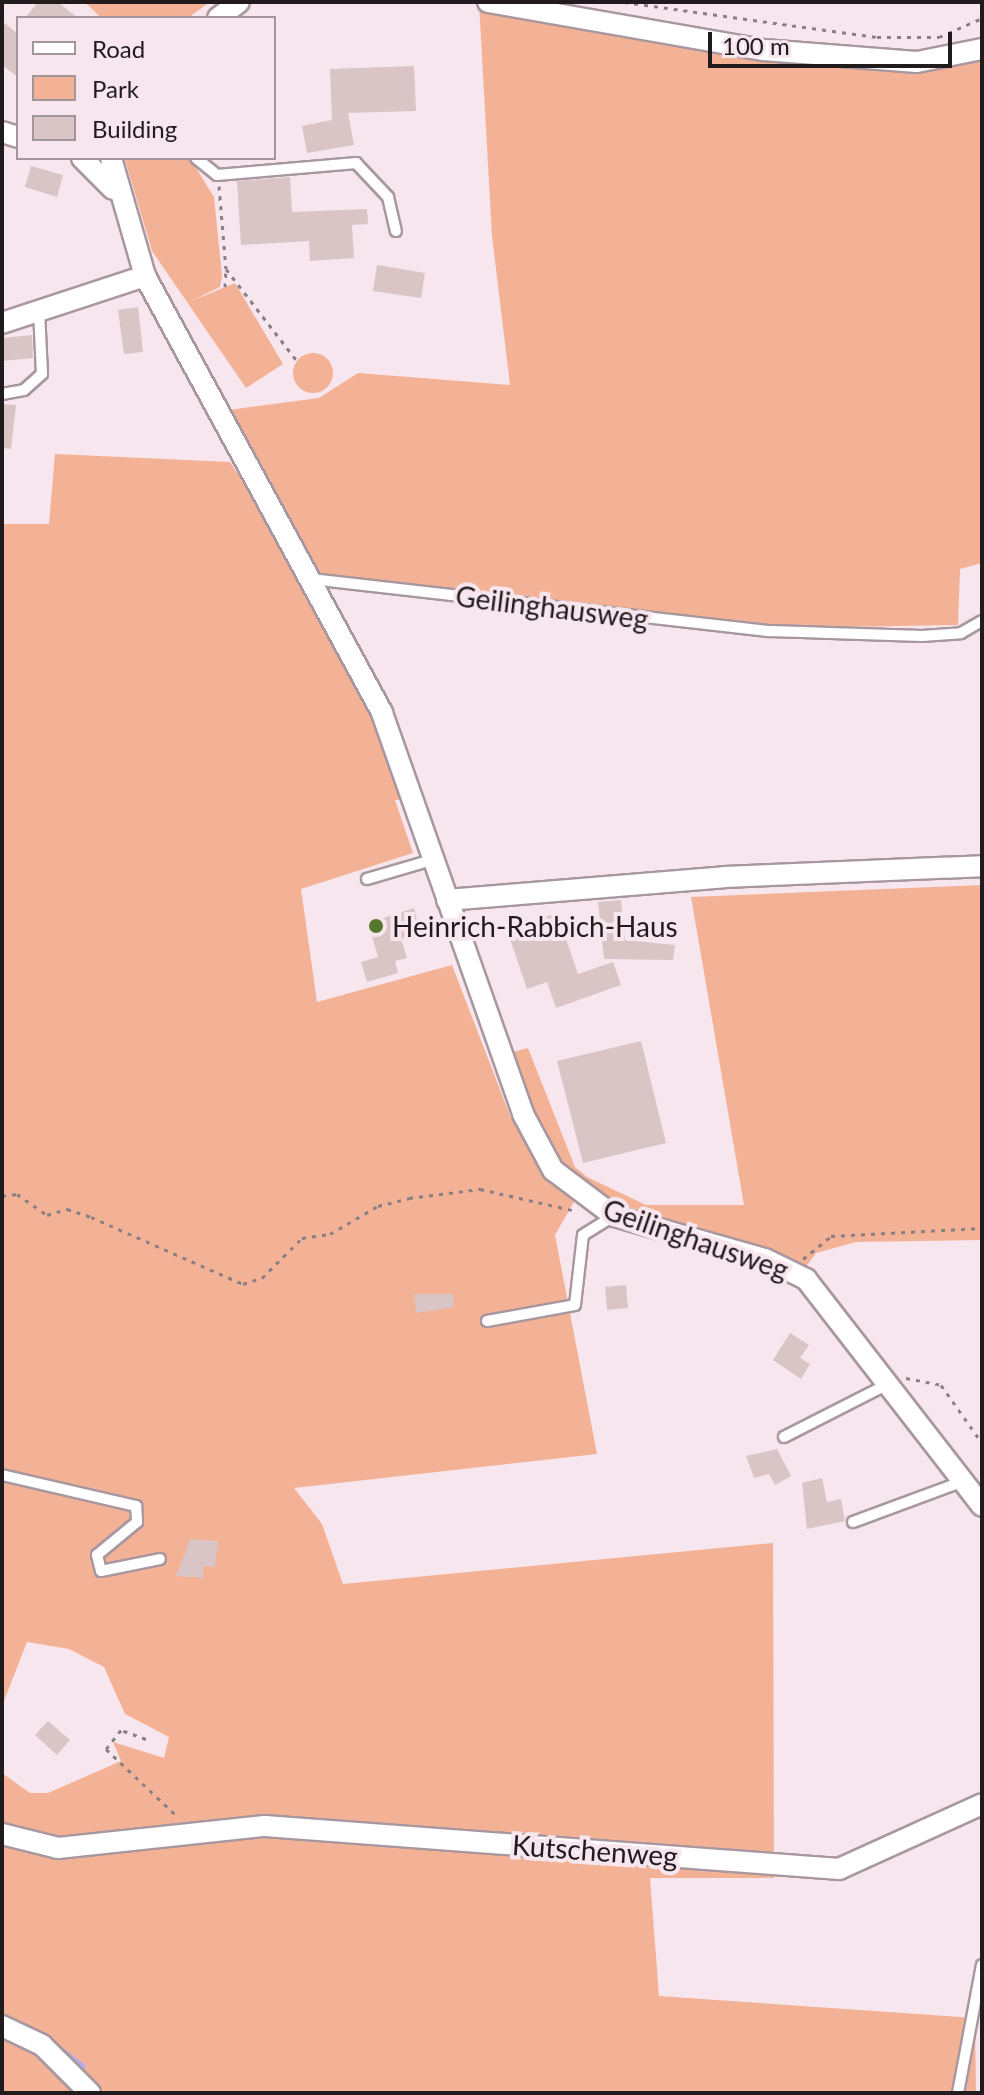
<!DOCTYPE html>
<html>
<head>
<meta charset="utf-8">
<style>
  body { margin:0 }
  #map { position:relative; width:984px; height:2095px; overflow:hidden; background:#f8e6ee; font-family:Lato,sans-serif }
  div>[style] { position:absolute }
  .green>* { inset:0; background:#f3b295 }
  .round { border-radius:50% }
  .stream>* { height:5px; margin:-2.5px; padding:0 2.5px; transform-origin:2.5px; border-radius:2.5px; background:#b7a8f6 }
  .building>* { inset:0; background:#d9c5c5 }
  .path>* { height:3px; margin-top:-1.5px; transform-origin:0; background:repeating-linear-gradient(90deg,#8a7f84 0 4px,transparent 0 10px) }
  .roads { filter:drop-shadow(2px 0 #a8979f) drop-shadow(-2px 0 #a8979f) drop-shadow(0 2px #a8979f) drop-shadow(0 -2px #a8979f) }
  .lane>* { height:10px; margin:-5px; padding:0 5px; transform-origin:5px; border-radius:5px; background:#fff }
  .street>* { height:20px; margin:-10px; padding:0 10px; transform-origin:10px; border-radius:10px; background:#fff }
  .dots>* { width:22px; height:22px; translate:-50% -50%; box-sizing:border-box; border:4px solid #f8e6ee; border-radius:50% }
  span { translate:-50% -50%; white-space:nowrap; text-align:center; line-height:1.15; -webkit-text-stroke:8px #f8e6ee; paint-order:stroke }
  .street-label { font-size:28px; color:#211b1e }
  .poi-label { font-size:28px; color:#211b1e }
  .left { translate:0 -50%; text-align:left }
  .frame { position:absolute; inset:0; border:4px solid #211b1e; pointer-events:none }
  .legend { position:absolute; left:16px; top:16px; width:260px; height:144px; box-sizing:border-box; background:#f8e6ee; border:2px solid #a2959b; margin:0; padding:10px 14px; list-style:none; font-size:24px; color:#211b1e }
  .legend li { display:flex; align-items:center; gap:16px; height:40px }
  .legend b { width:40px; border:2px solid #a2959b }
  .scale { position:absolute; left:708px; top:32px; width:244px; height:36px; box-sizing:border-box; border:4px solid #211b1e; border-top:0; padding-left:10px; font-size:24px; line-height:28px; white-space:nowrap; color:#211b1e; -webkit-text-stroke:6px #f8e6ee; paint-order:stroke }
</style>
</head>
<body>
<div id="map">
  <div class="green">
    <div style="clip-path:polygon(85px 2px,210px 2px,188px 18px,101px 18px)"></div>
    <div style="clip-path:polygon(479px 3px,763px 52px,982px 53px,982px 563px,960px 569px,958px 625px,779px 628px,311px 576px,228px 410px,319px 398px,358px 373px,510px 385px,492px 236px)"></div>
    <div style="clip-path:polygon(190px 158px,214px 197px,222px 276px,220px 287px,189px 302px,235px 283px,283px 364px,246px 388px,152px 251px,125px 160px)"></div>
    <div class="round" style="left:293px;top:353px;width:40px;height:40px"></div>
    <div style="clip-path:polygon(55px 454px,230px 462px,349px 646px,408px 799px,395px 800px,413px 853px,301px 889px,317px 1002px,452px 965px,511px 1118px,550px 1178px,575px 1200px,555px 1235px,597px 1454px,294px 1488px,322px 1524px,343px 1584px,773px 1543px,774px 1878px,650px 1878px,659px 1996px,975px 2018px,976px 2093px,2px 2093px,2px 1773px,30px 1793px,48px 1793px,121px 1761px,113px 1742px,164px 1758px,169px 1737px,125px 1714px,104px 1667px,69px 1649px,27px 1642px,2px 1706px,2px 524px,49px 524px)"></div>
    <div style="clip-path:polygon(982px 885px,982px 1240px,856px 1242px,816px 1253px,805px 1268px,617px 1211px,557px 1171px,506px 1054px,528px 1048px,575px 1167px,587px 1177px,646px 1205px,744px 1205px,691px 897px)"></div>
  </div>
  <div class="stream">
    <div style="left:2px;top:2015px;width:42px;rotate:26.6deg"></div>
    <div style="left:58px;top:2047px;width:31px;rotate:38deg"></div>
  </div>
  <div class="building">
    <div style="clip-path:polygon(38px 2px,58px 2px,78px 18px,25px 18px)"></div>
    <div style="clip-path:polygon(2px 21px,18px 34px,18px 77px,2px 65px)"></div>
    <div style="clip-path:polygon(414px 66px,416px 111px,348px 113px,354px 145px,307px 153px,302px 126px,332px 120px,330px 69px)"></div>
    <div style="clip-path:polygon(31px 166px,63px 175px,57px 197px,25px 187px)"></div>
    <div style="clip-path:polygon(290px 177px,292px 212px,367px 209px,368px 224px,352px 225px,354px 258px,310px 261px,309px 241px,241px 245px,237px 181px)"></div>
    <div style="clip-path:polygon(377px 265px,425px 273px,421px 298px,373px 291px)"></div>
    <div style="clip-path:polygon(138px 307px,143px 352px,124px 354px,118px 310px)"></div>
    <div style="clip-path:polygon(32px 335px,33px 358px,2px 361px,2px 338px)"></div>
    <div style="clip-path:polygon(2px 404px,16px 405px,11px 449px,2px 448px)"></div>
    <div style="clip-path:polygon(621px 900px,625px 940px,675px 945px,673px 960px,604px 959px,598px 902px)"></div>
    <div style="clip-path:polygon(414px 908px,421px 933px,401px 939px,407px 958px,395px 961px,398px 973px,367px 982px,361px 962px,378px 957px,368px 923px)"></div>
    <div style="clip-path:polygon(557px 913px,578px 974px,613px 962px,621px 985px,556px 1008px,547px 982px,527px 989px,507px 930px)"></div>
    <div style="clip-path:polygon(641px 1041px,666px 1143px,583px 1163px,557px 1061px)"></div>
    <div style="clip-path:polygon(626px 1285px,628px 1308px,607px 1310px,605px 1287px)"></div>
    <div style="clip-path:polygon(414px 1294px,453px 1294px,454px 1307px,416px 1313px)"></div>
    <div style="clip-path:polygon(790px 1333px,809px 1345px,800px 1358px,810px 1364px,801px 1379px,773px 1360px)"></div>
    <div style="clip-path:polygon(777px 1449px,791px 1476px,775px 1485px,769px 1474px,754px 1478px,746px 1456px)"></div>
    <div style="clip-path:polygon(822px 1478px,827px 1502px,841px 1499px,845px 1521px,807px 1529px,802px 1483px)"></div>
    <div style="clip-path:polygon(190px 1539px,218px 1541px,215px 1567px,204px 1566px,203px 1578px,176px 1576px)"></div>
    <div style="clip-path:polygon(48px 1721px,70px 1740px,57px 1755px,35px 1735px)"></div>
  </div>
  <div class="path">
    <div style="left:624px;top:2px;width:255px;rotate:7.9deg"></div>
    <div style="left:877px;top:37px;width:62px"></div>
    <div style="left:939px;top:37px;width:47px;rotate:-23.8deg"></div>
    <div style="left:219px;top:186px;width:83px;rotate:85.2deg"></div>
    <div style="left:226px;top:269px;width:116px;rotate:52.3deg"></div>
    <div style="left:225px;top:287px;width:18px;rotate:-87deg"></div>
    <div style="left:2px;top:1196px;width:15px;rotate:-8deg"></div>
    <div style="left:17px;top:1194px;width:37px;rotate:35deg"></div>
    <div style="left:47px;top:1215px;width:21px;rotate:-17deg"></div>
    <div style="left:67px;top:1209px;width:25px;rotate:18deg"></div>
    <div style="left:91px;top:1217px;width:166px;rotate:23.8deg"></div>
    <div style="left:243px;top:1284px;width:20px;rotate:-18deg"></div>
    <div style="left:262px;top:1278px;width:57px;rotate:-45deg"></div>
    <div style="left:302px;top:1238px;width:28px;rotate:-8deg"></div>
    <div style="left:330px;top:1234px;width:56px;rotate:-30.3deg"></div>
    <div style="left:378px;top:1206px;width:32px;rotate:-14deg"></div>
    <div style="left:409px;top:1198px;width:72px;rotate:-7.2deg"></div>
    <div style="left:480px;top:1189px;width:98px;rotate:12.9deg"></div>
    <div style="left:803px;top:1259px;width:36px;rotate:-39deg"></div>
    <div style="left:831px;top:1236px;width:151px;rotate:-3deg"></div>
    <div style="left:906px;top:1378px;width:36px;rotate:11deg"></div>
    <div style="left:941px;top:1385px;width:71px;rotate:54.7deg"></div>
    <div style="left:146px;top:1739px;width:27px;rotate:-160deg"></div>
    <div style="left:121px;top:1730px;width:24px;rotate:128deg"></div>
    <div style="left:106px;top:1749px;width:99px;rotate:43.4deg"></div>
  </div>
  <div class="roads">
    <div class="lane">
      <div style="left:196px;top:158px;width:27px;rotate:39deg"></div>
      <div style="left:217px;top:175px;width:140px;rotate:-4.9deg"></div>
      <div style="left:356px;top:163px;width:47px;rotate:46.7deg"></div>
      <div style="left:388px;top:197px;width:35px;rotate:77deg"></div>
      <div style="left:2px;top:394px;width:22px;rotate:-10deg"></div>
      <div style="left:24px;top:390px;width:24px;rotate:-42deg"></div>
      <div style="left:42px;top:374px;width:63px;rotate:-92.7deg"></div>
      <div style="left:311px;top:579px;width:462px;rotate:6.5deg"></div>
      <div style="left:770px;top:631px;width:152px;rotate:1.9deg"></div>
      <div style="left:922px;top:636px;width:39px;rotate:-4deg"></div>
      <div style="left:961px;top:633px;width:24px;rotate:-30deg"></div>
      <div style="left:367px;top:879px;width:68px;rotate:-16.3deg"></div>
      <div style="left:487px;top:1321px;width:89px;rotate:-10.3deg"></div>
      <div style="left:575px;top:1305px;width:70px;rotate:-83.5deg"></div>
      <div style="left:583px;top:1235px;width:36px;rotate:-32deg"></div>
      <div style="left:784px;top:1437px;width:117px;rotate:-27deg"></div>
      <div style="left:2px;top:1475px;width:138px;rotate:13deg"></div>
      <div style="left:136px;top:1506px;width:16px;rotate:86deg"></div>
      <div style="left:137px;top:1522px;width:52px;rotate:140.5deg"></div>
      <div style="left:97px;top:1555px;width:16px;rotate:76deg"></div>
      <div style="left:101px;top:1571px;width:60px;rotate:-11.5deg"></div>
      <div style="left:853px;top:1522px;width:115px;rotate:-20.3deg"></div>
      <div style="left:958px;top:2093px;width:130px;rotate:-79.4deg"></div>
    </div>
    <div class="street">
      <div style="left:488px;top:2px;width:280px;rotate:9.9deg"></div>
      <div style="left:764px;top:50px;width:153px;rotate:4.5deg"></div>
      <div style="left:917px;top:62px;width:66px;rotate:-11.3deg"></div>
      <div style="left:218px;top:18px;width:26px;rotate:-37deg"></div>
      <div style="left:2px;top:132px;width:17px;rotate:17deg"></div>
      <div style="left:82px;top:158px;width:44px;rotate:45deg"></div>
      <div style="left:111px;top:158px;width:123px;rotate:73.9deg"></div>
      <div style="left:145px;top:276px;width:497px;rotate:61.5deg"></div>
      <div style="left:382px;top:713px;width:425px;rotate:70.6deg"></div>
      <div style="left:523px;top:1114px;width:64px;rotate:61.8deg"></div>
      <div style="left:553px;top:1170px;width:76px;rotate:37deg"></div>
      <div style="left:614px;top:1216px;width:157px;rotate:15.9deg"></div>
      <div style="left:765px;top:1259px;width:46px;rotate:26deg"></div>
      <div style="left:806px;top:1279px;width:287px;rotate:52.2deg"></div>
      <div style="left:2px;top:323px;width:151px;rotate:-18.2deg"></div>
      <div style="left:447px;top:900px;width:278px;rotate:-4.7deg"></div>
      <div style="left:724px;top:877px;width:258px;rotate:-2.4deg"></div>
      <div style="left:2px;top:1834px;width:58px;rotate:14deg"></div>
      <div style="left:58px;top:1848px;width:208px;rotate:-6.1deg"></div>
      <div style="left:265px;top:1826px;width:576px;rotate:4.28deg"></div>
      <div style="left:839px;top:1869px;width:157px;rotate:-24.4deg"></div>
      <div style="left:2px;top:2026px;width:44px;rotate:25.4deg"></div>
      <div style="left:42px;top:2045px;width:68px;rotate:45deg"></div>
    </div>
  </div>
  <div class="dots">
    <div style="left:376px;top:926px;background:#55772e"></div>
  </div>
  <div class="street-label">
    <span style="left:552px;top:607px;rotate:7deg">Geilinghausweg</span>
    <span style="left:696px;top:1239px;rotate:19deg">Geilinghausweg</span>
    <span style="left:595px;top:1850px;rotate:4deg">Kutschenweg</span>
  </div>
  <div class="poi-label">
    <span class="left" style="left:392px;top:926px">Heinrich-Rabbich-Haus</span>
  </div>
  <div class="frame"></div>
  <ul class="legend">
  <li><b style="height:10px;background:#fff"></b>Road</li>
  <li><b style="height:22px;background:#f3b295"></b>Park</li>
  <li><b style="height:22px;background:#d9c5c5"></b>Building</li>
  </ul>
  <div class="scale">100 m</div>
</div>
</body>
</html>
